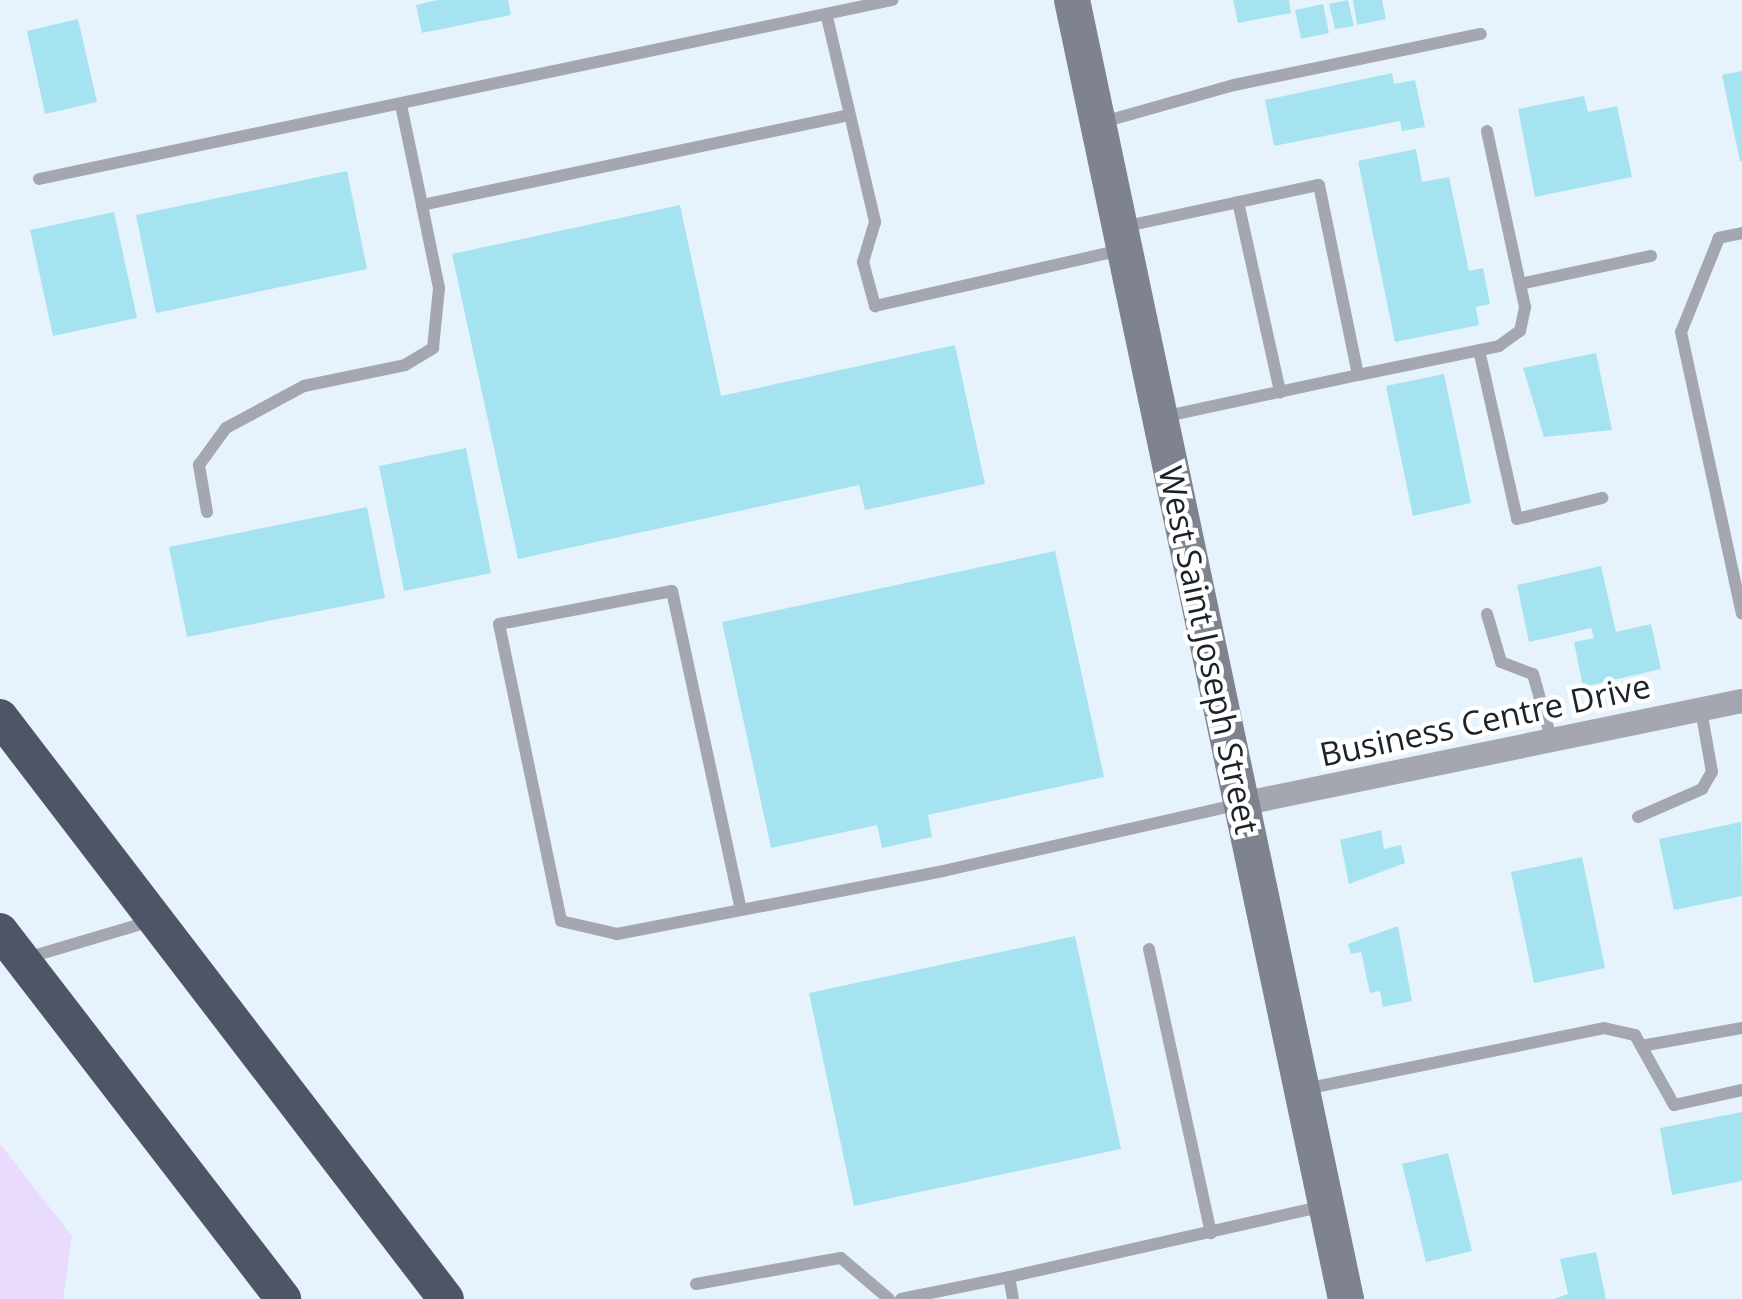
<!DOCTYPE html>
<html>
<head>
<meta charset="utf-8">
<style>
  body { margin:0 }
  #map { position:relative; width:1742px; height:1299px; overflow:hidden; background:#e7f3fc; font-family:"Open Sans",sans-serif }
  div>[style] { position:absolute }
  .green>* { inset:0; background:#e8dbfe }
  .building>* { inset:0; background:#a6e3f0 }
  .lane>* { height:12px; margin:-6px; padding:0 6px; transform-origin:6px; border-radius:6px; background:#a4a7b0 }
  .street>* { height:24px; margin:-12px; padding:0 12px; transform-origin:12px; border-radius:12px; background:#a4a7b0 }
  .secondary>* { height:36px; margin:-18px; padding:0 18px; transform-origin:18px; border-radius:18px; background:#7f8390 }
  .highway>* { height:36px; margin:-18px; padding:0 18px; transform-origin:18px; border-radius:18px; background:#4f5566 }
  span { translate:-50% -50%; white-space:nowrap; text-align:center; line-height:1.15; -webkit-text-stroke:9px #fff; paint-order:stroke }
  .street-label { font-size:33px; color:#1b2228 }
</style>
</head>
<body>
<div id="map">
  <div class="green">
    <div style="clip-path:polygon(0 1144px,72px 1236px,63px 1299px,0 1299px)"></div>
  </div>
  <div class="building">
    <div style="clip-path:polygon(438px 0,508px 0,511px 15px,422px 33px,416px 5px)"></div>
    <div style="clip-path:polygon(1233px 0,1289px 0,1291px 13px,1238px 23px)"></div>
    <div style="clip-path:polygon(1348px 0,1354px 26px,1335px 29px,1329px 4px)"></div>
    <div style="clip-path:polygon(1353px 0,1382px 0,1386px 19px,1357px 25px)"></div>
    <div style="clip-path:polygon(1323px 4px,1329px 33px,1301px 39px,1295px 10px)"></div>
    <div style="clip-path:polygon(78px 19px,97px 102px,45px 114px,27px 31px)"></div>
    <div style="clip-path:polygon(1742px 71px,1742px 161px,1740px 161px,1722px 75px)"></div>
    <div style="clip-path:polygon(1392px 73px,1394px 84px,1415px 80px,1425px 127px,1402px 131px,1400px 121px,1274px 146px,1265px 100px)"></div>
    <div style="clip-path:polygon(1584px 96px,1588px 112px,1617px 106px,1632px 177px,1535px 197px,1518px 109px)"></div>
    <div style="clip-path:polygon(1416px 149px,1422px 182px,1449px 177px,1469px 271px,1483px 268px,1490px 304px,1476px 307px,1479px 325px,1395px 342px,1358px 161px)"></div>
    <div style="clip-path:polygon(347px 171px,367px 269px,156px 313px,136px 215px)"></div>
    <div style="clip-path:polygon(680px 205px,721px 396px,955px 345px,985px 484px,865px 510px,859px 485px,518px 559px,452px 254px)"></div>
    <div style="clip-path:polygon(114px 212px,137px 318px,53px 336px,30px 230px)"></div>
    <div style="clip-path:polygon(1596px 353px,1612px 430px,1544px 437px,1523px 368px)"></div>
    <div style="clip-path:polygon(1444px 374px,1471px 503px,1413px 516px,1386px 386px)"></div>
    <div style="clip-path:polygon(466px 448px,491px 573px,404px 591px,379px 466px)"></div>
    <div style="clip-path:polygon(367px 507px,385px 598px,187px 637px,169px 547px)"></div>
    <div style="clip-path:polygon(1055px 551px,1104px 777px,928px 815px,932px 837px,882px 848px,877px 825px,771px 848px,722px 622px)"></div>
    <div style="clip-path:polygon(1601px 566px,1616px 632px,1651px 624px,1661px 669px,1583px 687px,1574px 642px,1594px 638px,1591px 628px,1529px 642px,1517px 585px)"></div>
    <div style="clip-path:polygon(1741px 822px,1742px 896px,1674px 910px,1659px 839px)"></div>
    <div style="clip-path:polygon(1381px 830px,1384px 849px,1401px 845px,1405px 863px,1349px 884px,1340px 840px)"></div>
    <div style="clip-path:polygon(1582px 857px,1605px 968px,1534px 983px,1511px 872px)"></div>
    <div style="clip-path:polygon(1398px 926px,1412px 1001px,1383px 1007px,1380px 991px,1370px 993px,1361px 952px,1351px 954px,1348px 944px)"></div>
    <div style="clip-path:polygon(1075px 936px,1121px 1149px,854px 1206px,809px 993px)"></div>
    <div style="clip-path:polygon(1742px 1112px,1742px 1181px,1672px 1195px,1660px 1128px)"></div>
    <div style="clip-path:polygon(1448px 1153px,1472px 1251px,1426px 1262px,1402px 1164px)"></div>
    <div style="clip-path:polygon(1596px 1252px,1606px 1299px,1554px 1299px,1568px 1294px,1560px 1259px)"></div>
  </div>
  <div class="lane">
    <div style="left:827px;top:17px;width:211px;rotate:76.8deg"></div>
    <div style="left:875px;top:222px;width:42px;rotate:106.7deg"></div>
    <div style="left:863px;top:262px;width:46px;rotate:74.7deg"></div>
    <div style="left:875px;top:306px;width:253px;rotate:-12.8deg"></div>
    <div style="left:401px;top:105px;width:102px;rotate:78.1deg"></div>
    <div style="left:1103px;top:122px;width:136px;rotate:-15.8deg"></div>
    <div style="left:1234px;top:85px;width:252px;rotate:-11.7deg"></div>
    <div style="left:39px;top:179px;width:872px;rotate:-11.85deg"></div>
    <div style="left:1238px;top:202px;width:195px;rotate:77.5deg"></div>
    <div style="left:1127px;top:226px;width:196px;rotate:-12.1deg"></div>
    <div style="left:1319px;top:185px;width:194px;rotate:78.4deg"></div>
    <div style="left:1358px;top:375px;width:195px;rotate:167.9deg"></div>
    <div style="left:1742px;top:233px;width:24px;rotate:168deg"></div>
    <div style="left:1719px;top:238px;width:101px;rotate:112deg"></div>
    <div style="left:1681px;top:332px;width:288px;rotate:77.8deg"></div>
    <div style="left:1520px;top:284px;width:134px;rotate:-12.1deg"></div>
    <div style="left:1479px;top:350px;width:173px;rotate:77.3deg"></div>
    <div style="left:1517px;top:519px;width:88px;rotate:-13.9deg"></div>
    <div style="left:1358px;top:375px;width:144px;rotate:-11.6deg"></div>
    <div style="left:1499px;top:346px;width:26px;rotate:-36deg"></div>
    <div style="left:1520px;top:331px;width:25px;rotate:-78deg"></div>
    <div style="left:1525px;top:307px;width:180px;rotate:-102.2deg"></div>
    <div style="left:207px;top:512px;width:48px;rotate:-99.7deg"></div>
    <div style="left:199px;top:465px;width:46px;rotate:-53.9deg"></div>
    <div style="left:226px;top:428px;width:89px;rotate:-28.3deg"></div>
    <div style="left:304px;top:386px;width:103px;rotate:-11.7deg"></div>
    <div style="left:405px;top:365px;width:33px;rotate:-31deg"></div>
    <div style="left:433px;top:348px;width:60px;rotate:-84.3deg"></div>
    <div style="left:439px;top:288px;width:85px;rotate:-101.6deg"></div>
    <div style="left:422px;top:205px;width:435px;rotate:-11.9deg"></div>
    <div style="left:1487px;top:614px;width:50px;rotate:73.7deg"></div>
    <div style="left:1501px;top:662px;width:34px;rotate:21deg"></div>
    <div style="left:1533px;top:674px;width:70px;rotate:74.2deg"></div>
    <div style="left:1638px;top:817px;width:70px;rotate:-23.6deg"></div>
    <div style="left:1702px;top:789px;width:20px;rotate:-60deg"></div>
    <div style="left:1712px;top:772px;width:63px;rotate:-100.1deg"></div>
    <div style="left:741px;top:910px;width:326px;rotate:-102.2deg"></div>
    <div style="left:672px;top:591px;width:176px;rotate:169.2deg"></div>
    <div style="left:499px;top:624px;width:303px;rotate:78.2deg"></div>
    <div style="left:561px;top:921px;width:57px;rotate:13.1deg"></div>
    <div style="left:617px;top:934px;width:332px;rotate:-10.9deg"></div>
    <div style="left:943px;top:871px;width:304px;rotate:-12.7deg"></div>
    <div style="left:1149px;top:949px;width:291px;rotate:77.7deg"></div>
    <div style="left:30px;top:957px;width:123px;rotate:-16.5deg"></div>
    <div style="left:1641px;top:1046px;width:103px;rotate:-10.1deg"></div>
    <div style="left:1305px;top:1089px;width:305px;rotate:-11.5deg"></div>
    <div style="left:1604px;top:1028px;width:32px;rotate:13deg"></div>
    <div style="left:1635px;top:1035px;width:80px;rotate:60.9deg"></div>
    <div style="left:1674px;top:1105px;width:70px;rotate:-12.4deg"></div>
    <div style="left:696px;top:1284px;width:147px;rotate:-10.2deg"></div>
    <div style="left:841px;top:1258px;width:63px;rotate:40.5deg"></div>
    <div style="left:901px;top:1299px;width:110px;rotate:-11.5deg"></div>
    <div style="left:1013px;top:1299px;width:22px;rotate:-100deg"></div>
    <div style="left:1009px;top:1277px;width:318px;rotate:-12.7deg"></div>
  </div>
  <div class="street">
    <div style="left:1241px;top:804px;width:511px;rotate:-11.62deg"></div>
  </div>
  <div class="secondary">
    <div style="left:1072px;top:0;width:1328px;rotate:78.09deg"></div>
  </div>
  <div class="highway">
    <div style="left:0;top:717px;width:733px;rotate:52.54deg"></div>
    <div style="left:0;top:931px;width:464px;rotate:52.4deg"></div>
  </div>
  <div class="street-label">
    <span style="left:1209px;top:650px;rotate:78deg">West Saint Joseph Street</span>
    <span style="left:1485px;top:720px;rotate:-12deg">Business Centre Drive</span>
  </div>
</div>
</body>
</html>
